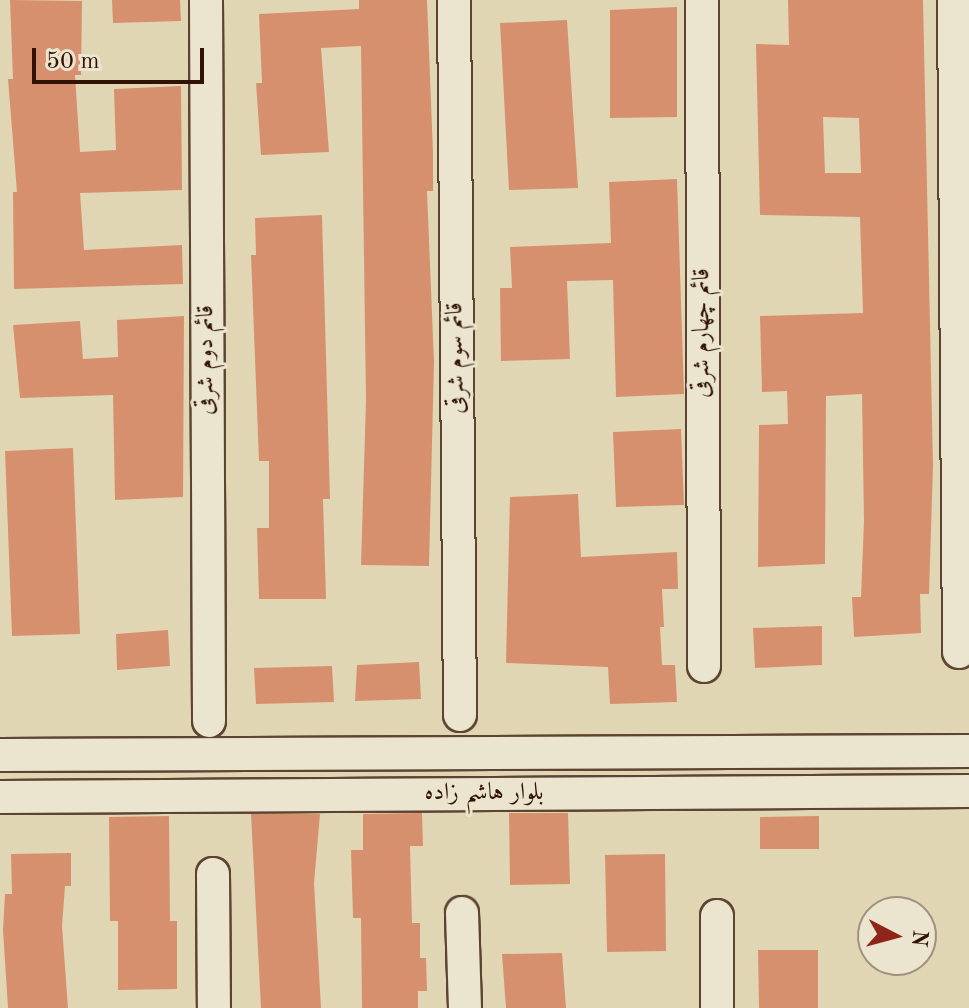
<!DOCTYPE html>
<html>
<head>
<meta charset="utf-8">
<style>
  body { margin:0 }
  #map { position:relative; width:969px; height:1008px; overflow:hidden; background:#e0d6b4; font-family:"Old Standard TT",Amiri,serif }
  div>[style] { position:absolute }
  .building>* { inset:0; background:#d7906d }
  .roads { filter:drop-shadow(2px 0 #5d4331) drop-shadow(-2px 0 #5d4331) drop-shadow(0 2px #5d4331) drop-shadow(0 -2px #5d4331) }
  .minor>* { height:32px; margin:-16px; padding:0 16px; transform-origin:16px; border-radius:16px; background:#ebe4ce }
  span { translate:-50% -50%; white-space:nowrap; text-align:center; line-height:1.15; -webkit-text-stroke:6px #ebe4ce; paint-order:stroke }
  .street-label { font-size:24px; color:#311205 }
  .north { position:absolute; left:857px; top:896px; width:80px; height:80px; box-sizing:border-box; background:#ebe4ce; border:2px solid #a1907e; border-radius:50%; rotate:96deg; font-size:22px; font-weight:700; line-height:32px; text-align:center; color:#311205 }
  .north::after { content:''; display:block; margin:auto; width:28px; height:36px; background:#8f2418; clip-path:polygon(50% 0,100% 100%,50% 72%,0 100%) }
  .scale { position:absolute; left:32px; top:48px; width:172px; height:36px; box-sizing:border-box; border:4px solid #311205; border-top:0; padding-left:10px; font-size:24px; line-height:28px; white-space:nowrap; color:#311205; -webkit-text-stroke:6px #ebe4ce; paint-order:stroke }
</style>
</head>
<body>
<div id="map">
  <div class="building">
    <div style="clip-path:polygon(10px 0,82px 1px,81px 75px,75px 75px,80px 152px,116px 150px,114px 89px,181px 86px,182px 190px,80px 193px,84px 250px,182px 245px,183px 284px,14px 289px,13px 192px,17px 192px,8px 79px,13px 79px)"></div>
    <div style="clip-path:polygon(112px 0,180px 0,181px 21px,113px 23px)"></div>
    <div style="clip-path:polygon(359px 0,427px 0,433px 153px,433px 191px,427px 191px,434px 362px,429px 566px,361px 565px,366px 400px,361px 46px,321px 48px,329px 152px,261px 155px,256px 83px,262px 83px,259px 14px,359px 9px)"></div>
    <div style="clip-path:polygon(evenodd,788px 0,923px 0,933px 465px,929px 594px,920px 594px,921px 633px,854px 637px,852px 597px,861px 597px,864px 521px,862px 394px,826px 396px,825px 564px,758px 567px,759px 425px,788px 424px,787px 391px,762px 392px,760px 316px,863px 313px,860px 217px,760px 215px,756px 44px,789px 45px,788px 0,823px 117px,859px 118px,861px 173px,825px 173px,823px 117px)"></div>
    <div style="clip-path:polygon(677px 7px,677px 117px,610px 118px,610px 10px)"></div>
    <div style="clip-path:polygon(567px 20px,578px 188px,509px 190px,500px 23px)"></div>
    <div style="clip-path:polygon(677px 179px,684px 394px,616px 397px,613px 280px,567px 281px,570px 359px,501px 361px,500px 288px,512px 288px,510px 247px,611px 243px,609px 182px)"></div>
    <div style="clip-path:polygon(322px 215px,330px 499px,323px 499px,326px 599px,259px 599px,257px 528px,269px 528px,269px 461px,259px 461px,251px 255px,256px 255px,255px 218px)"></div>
    <div style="clip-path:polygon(184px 316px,183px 497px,115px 500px,113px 395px,20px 398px,13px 325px,80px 321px,83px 359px,118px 357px,117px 320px)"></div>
    <div style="clip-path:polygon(681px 429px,684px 505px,616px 507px,613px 432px)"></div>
    <div style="clip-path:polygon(73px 448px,80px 634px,12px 636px,5px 451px)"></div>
    <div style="clip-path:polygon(578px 494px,581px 557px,677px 552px,678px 589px,662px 589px,664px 627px,660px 627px,662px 665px,675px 665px,677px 702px,610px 704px,608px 667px,506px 663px,510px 497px)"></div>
    <div style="clip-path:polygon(822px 626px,822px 665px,755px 668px,753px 628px)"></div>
    <div style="clip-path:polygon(168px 630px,170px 666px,117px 670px,116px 634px)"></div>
    <div style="clip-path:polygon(419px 662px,421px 699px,355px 701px,357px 665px)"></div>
    <div style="clip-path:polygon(332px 666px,334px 702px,256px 704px,254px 668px)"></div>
    <div style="clip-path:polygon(422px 813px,423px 846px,410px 846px,411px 885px,412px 923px,420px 923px,420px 958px,426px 958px,427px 991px,418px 991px,418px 1008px,362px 1008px,361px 918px,353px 918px,351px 850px,363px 850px,363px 814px)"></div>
    <div style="clip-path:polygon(509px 813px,568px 813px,570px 884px,510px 885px)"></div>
    <div style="clip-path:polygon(251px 814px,320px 814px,314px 883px,321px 1008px,261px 1008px)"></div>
    <div style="clip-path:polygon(169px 816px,170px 921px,177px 921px,177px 989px,118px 990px,118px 921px,110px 921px,109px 817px)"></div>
    <div style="clip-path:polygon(819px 816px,819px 849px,760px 849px,760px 817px)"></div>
    <div style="clip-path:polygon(71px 853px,71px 886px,65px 886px,62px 926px,68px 1008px,8px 1008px,3px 930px,5px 894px,12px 894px,11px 854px)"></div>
    <div style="clip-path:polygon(665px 854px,666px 951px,607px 952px,605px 855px)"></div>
    <div style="clip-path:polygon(758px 950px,818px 950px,818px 1008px,759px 1008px)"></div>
    <div style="clip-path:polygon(562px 953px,566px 1008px,506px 1008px,502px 954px)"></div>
  </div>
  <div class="roads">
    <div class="minor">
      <div style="left:206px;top:0;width:721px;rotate:89.76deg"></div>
      <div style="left:454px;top:0;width:715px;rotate:89.52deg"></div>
      <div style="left:702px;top:0;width:666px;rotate:89.83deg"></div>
      <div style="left:954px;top:0;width:652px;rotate:89.56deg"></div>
      <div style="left:0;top:755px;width:969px;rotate:-0.24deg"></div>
      <div style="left:0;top:797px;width:969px;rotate:-0.35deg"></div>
      <div style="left:213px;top:874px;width:134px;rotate:89.6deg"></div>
      <div style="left:462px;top:913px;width:95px;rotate:88.2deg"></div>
      <div style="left:717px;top:916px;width:92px;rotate:90deg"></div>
    </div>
  </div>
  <div class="street-label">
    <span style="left:703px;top:333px;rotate:-90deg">قائم چهارم شرقی</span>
    <span style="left:457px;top:358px;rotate:-91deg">قائم سوم شرقی</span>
    <span style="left:207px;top:360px;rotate:-90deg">قائم دوم شرقی</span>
    <span style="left:484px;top:794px">بلوار هاشم زاده</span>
  </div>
  <div class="north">N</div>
  <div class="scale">50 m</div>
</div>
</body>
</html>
